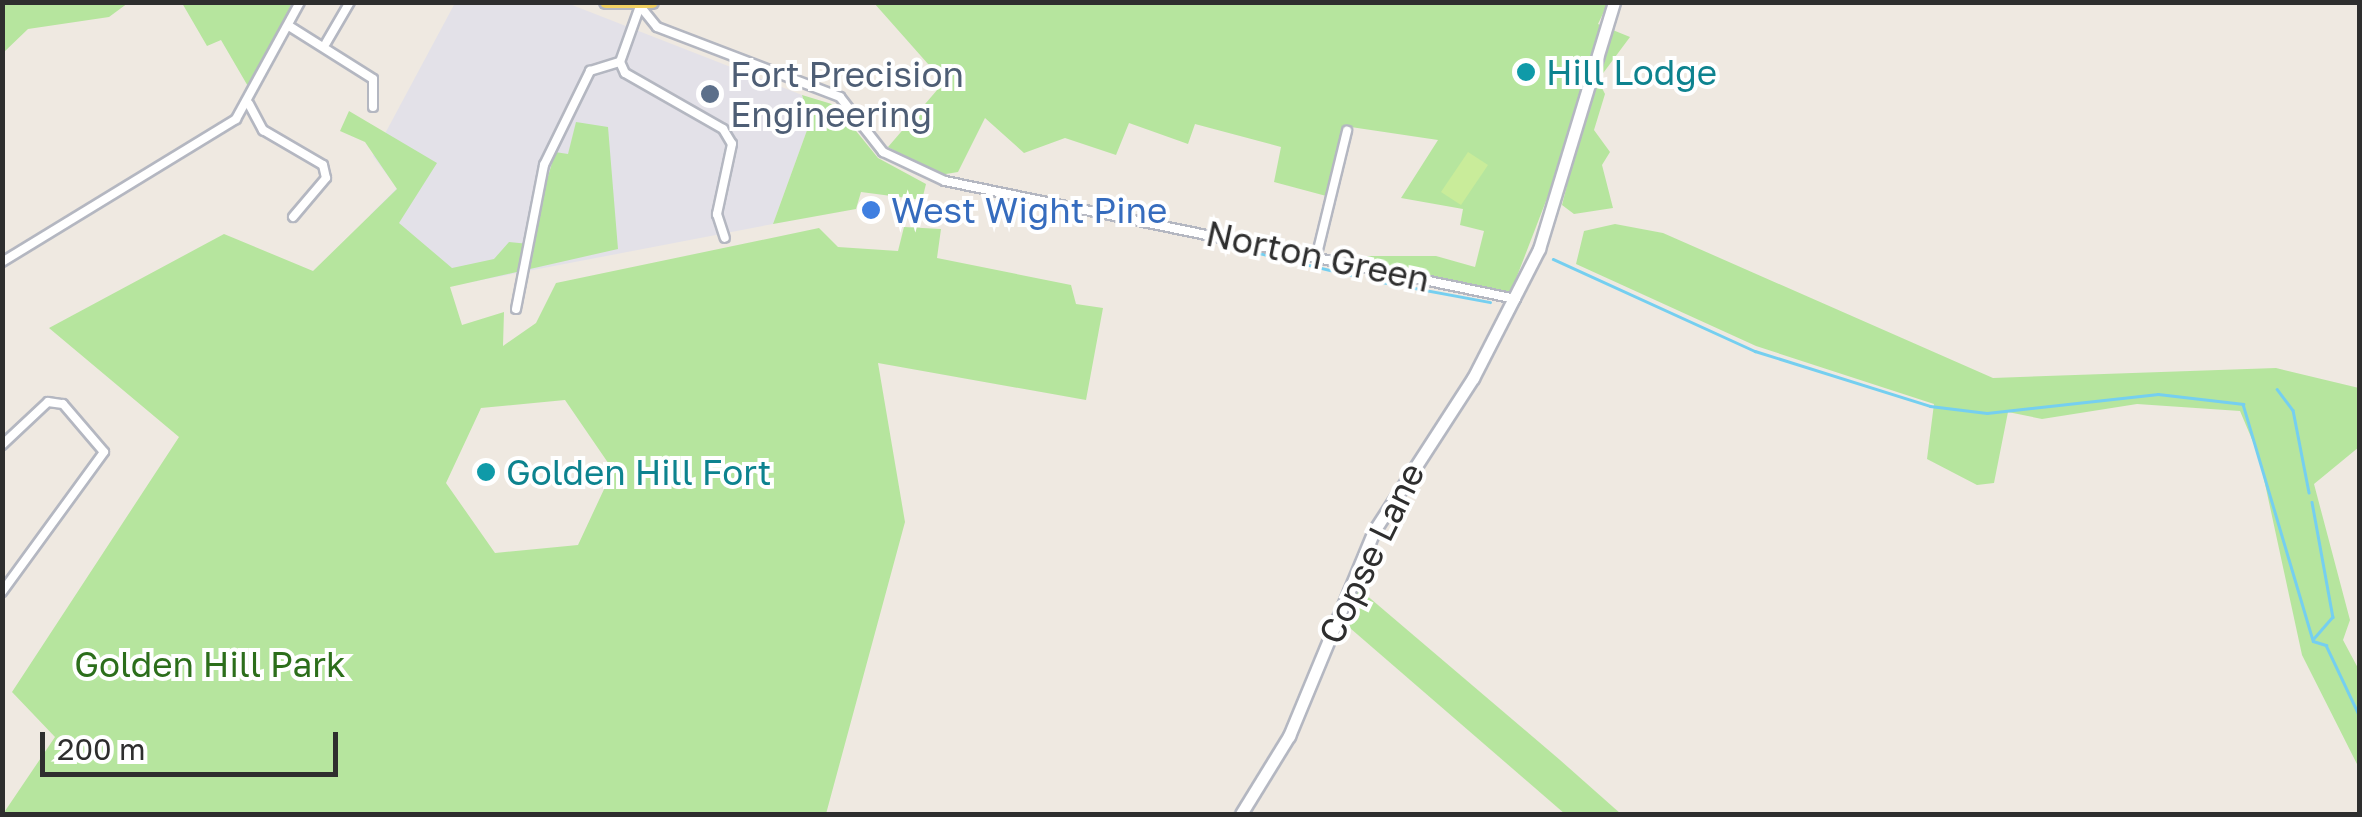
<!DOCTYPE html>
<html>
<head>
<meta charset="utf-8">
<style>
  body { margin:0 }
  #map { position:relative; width:2362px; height:817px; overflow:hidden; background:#efe9e1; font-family:"Golos Text",sans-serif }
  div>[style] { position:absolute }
  .industrial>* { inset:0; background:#e3e1e8 }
  .green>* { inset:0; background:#b6e59e }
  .pitch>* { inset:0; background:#c9ec9a }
  .stream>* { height:2.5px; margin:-1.25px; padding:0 1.25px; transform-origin:1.25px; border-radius:1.25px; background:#75cff0 }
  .roads { filter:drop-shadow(2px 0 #b4b7c1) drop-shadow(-2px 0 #b4b7c1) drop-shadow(0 2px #b4b7c1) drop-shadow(0 -2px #b4b7c1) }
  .street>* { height:8px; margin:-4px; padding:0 4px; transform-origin:4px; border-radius:4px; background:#fff }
  .secondary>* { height:11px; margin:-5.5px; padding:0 5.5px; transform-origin:5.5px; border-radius:5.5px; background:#fff }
  .primary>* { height:12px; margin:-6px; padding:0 6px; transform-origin:6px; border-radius:6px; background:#f2d163 }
  .dots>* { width:28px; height:28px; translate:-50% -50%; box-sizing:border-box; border:5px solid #fff; border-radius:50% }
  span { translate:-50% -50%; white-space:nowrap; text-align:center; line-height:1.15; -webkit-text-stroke:8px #fff; paint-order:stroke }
  .culture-label { font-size:35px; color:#0d838f }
  .left { translate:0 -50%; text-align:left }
  .service-label { font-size:35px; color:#4e5e75 }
  .shop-label { font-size:35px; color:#366cbe }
  .street-label { font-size:35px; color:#2e2e2e }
  .park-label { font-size:35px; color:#2c6e1b }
  .frame { position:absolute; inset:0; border:5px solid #2e2e2e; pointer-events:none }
  .scale { position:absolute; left:40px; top:732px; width:298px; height:45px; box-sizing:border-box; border:5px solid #2e2e2e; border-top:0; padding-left:12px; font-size:30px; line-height:35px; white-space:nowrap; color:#2e2e2e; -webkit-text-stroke:8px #fff; paint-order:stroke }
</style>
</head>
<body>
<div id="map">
  <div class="industrial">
    <div style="clip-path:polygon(455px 3px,567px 3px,802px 95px,810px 122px,773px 224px,450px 286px,370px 215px,397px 188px,373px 156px)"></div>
  </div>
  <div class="green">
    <div style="clip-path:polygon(3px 2px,128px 2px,128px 3px,109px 17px,28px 29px,3px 53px)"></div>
    <div style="clip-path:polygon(182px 3px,292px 3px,249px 88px,221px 40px,207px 46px)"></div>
    <div style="clip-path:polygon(874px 3px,1608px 3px,1598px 24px,1630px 37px,1598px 80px,1605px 94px,1594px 130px,1610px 152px,1602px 165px,1613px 208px,1574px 214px,1562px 205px,1568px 181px,1556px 175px,1509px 297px,1361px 264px,1363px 256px,1436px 256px,1475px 267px,1484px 231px,1460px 225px,1463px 209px,1401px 198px,1438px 140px,1344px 126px,1330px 197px,1274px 182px,1281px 147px,1195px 124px,1188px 144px,1129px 123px,1116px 155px,1065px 138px,1024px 153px,985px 118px,958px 172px,940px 175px,888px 147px,944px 82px)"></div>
    <div style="clip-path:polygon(802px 95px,835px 105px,878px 158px,926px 184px,922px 200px,861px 192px,856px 209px,773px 224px,810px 122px)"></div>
    <div style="clip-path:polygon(evenodd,349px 111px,437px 163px,399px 223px,452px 268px,494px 259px,509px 242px,529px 244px,555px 152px,568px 154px,576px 122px,608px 127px,618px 249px,450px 287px,462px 325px,504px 312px,503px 346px,536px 323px,556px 283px,819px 228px,838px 247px,898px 251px,904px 227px,941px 229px,937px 258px,1071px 285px,1076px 304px,1103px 308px,1086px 400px,878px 363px,905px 522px,826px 814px,3px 814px,55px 737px,12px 692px,179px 437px,49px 328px,224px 234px,313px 271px,397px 189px,365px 142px,340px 131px,349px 111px,565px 400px,613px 470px,578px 545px,495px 553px,446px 483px,481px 408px,565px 400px)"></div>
    <div style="clip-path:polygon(1615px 224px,1663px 233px,1993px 378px,2276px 368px,2359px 388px,2359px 447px,2314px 484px,2350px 620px,2343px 640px,2359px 670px,2359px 768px,2302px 655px,2259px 456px,2240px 411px,2137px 404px,2042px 419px,2008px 412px,1994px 483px,1977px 485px,1927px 459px,1934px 404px,1756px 346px,1576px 264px,1584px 231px)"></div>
    <div style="clip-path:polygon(1358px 588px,1560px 760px,1621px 814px,1565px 814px,1343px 622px)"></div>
  </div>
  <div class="pitch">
    <div style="clip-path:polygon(1468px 152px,1488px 165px,1461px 205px,1441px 192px)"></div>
  </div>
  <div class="stream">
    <div style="left:1259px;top:253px;width:103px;rotate:13.5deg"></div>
    <div style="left:1553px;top:259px;width:222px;rotate:24.5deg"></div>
    <div style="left:1755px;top:351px;width:183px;rotate:17.4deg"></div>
    <div style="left:1930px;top:406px;width:57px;rotate:7deg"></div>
    <div style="left:1987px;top:413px;width:172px;rotate:-6.3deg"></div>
    <div style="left:2158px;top:394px;width:86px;rotate:6.7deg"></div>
    <div style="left:2243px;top:404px;width:247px;rotate:73.5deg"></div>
    <div style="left:2313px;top:641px;width:14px;rotate:17deg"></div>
    <div style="left:2326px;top:645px;width:80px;rotate:64.7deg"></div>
    <div style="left:1371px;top:280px;width:121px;rotate:10.5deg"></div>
    <div style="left:2277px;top:389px;width:26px;rotate:53deg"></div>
    <div style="left:2293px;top:410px;width:84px;rotate:79deg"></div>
    <div style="left:2312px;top:502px;width:117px;rotate:79.7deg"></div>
    <div style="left:2333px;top:617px;width:29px;rotate:131deg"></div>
  </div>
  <div class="roads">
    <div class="street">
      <div style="left:640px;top:6px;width:27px;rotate:51deg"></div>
      <div style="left:657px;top:27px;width:196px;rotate:20.9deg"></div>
      <div style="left:840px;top:97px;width:70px;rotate:52deg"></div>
      <div style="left:883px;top:152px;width:68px;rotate:25.1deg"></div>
      <div style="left:945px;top:181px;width:583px;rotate:11.68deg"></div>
      <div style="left:640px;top:6px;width:59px;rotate:109.7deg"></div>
      <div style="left:620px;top:62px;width:12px;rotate:66deg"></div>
      <div style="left:625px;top:73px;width:113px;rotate:29.7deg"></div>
      <div style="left:723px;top:129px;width:17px;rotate:59deg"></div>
      <div style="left:732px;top:144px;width:72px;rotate:102.1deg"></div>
      <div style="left:717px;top:214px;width:25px;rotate:72deg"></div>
      <div style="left:289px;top:26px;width:99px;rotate:32.2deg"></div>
      <div style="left:373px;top:79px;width:28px;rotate:90deg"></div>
      <div style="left:326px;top:43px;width:48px;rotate:-59.7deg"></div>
      <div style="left:249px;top:104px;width:30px;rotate:62deg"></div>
      <div style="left:263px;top:130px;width:69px;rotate:30.3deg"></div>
      <div style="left:323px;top:165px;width:13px;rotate:77deg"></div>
      <div style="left:326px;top:178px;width:51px;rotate:130.2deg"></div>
      <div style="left:1317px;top:254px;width:127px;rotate:-76.3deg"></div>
      <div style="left:2px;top:262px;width:274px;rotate:-31.4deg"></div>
      <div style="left:236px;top:119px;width:133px;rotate:-61.3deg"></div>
      <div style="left:516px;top:309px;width:147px;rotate:-79deg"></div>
      <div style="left:544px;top:165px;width:105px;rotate:-63.9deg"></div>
      <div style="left:590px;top:71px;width:31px;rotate:-17deg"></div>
      <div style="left:2px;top:445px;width:63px;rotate:-43.1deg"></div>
      <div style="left:48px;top:402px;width:15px;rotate:8deg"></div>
      <div style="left:63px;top:404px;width:63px;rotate:49.5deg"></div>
      <div style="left:104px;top:452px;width:173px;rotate:126.1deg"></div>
    </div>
    <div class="secondary">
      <div style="left:1241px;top:814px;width:92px;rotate:-58.4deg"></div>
      <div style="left:1289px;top:736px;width:222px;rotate:-67.5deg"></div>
      <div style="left:1374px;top:531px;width:182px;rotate:-57.1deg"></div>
      <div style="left:1473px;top:378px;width:145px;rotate:-62.9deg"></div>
      <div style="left:1539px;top:249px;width:258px;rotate:-73.1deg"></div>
    </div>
    <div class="primary">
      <div style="left:606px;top:2px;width:46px"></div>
    </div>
  </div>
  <div class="dots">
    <div style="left:1526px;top:72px;background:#0f9aa8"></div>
    <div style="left:710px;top:94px;background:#5c6f8a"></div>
    <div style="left:871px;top:210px;background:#3f7fe0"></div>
    <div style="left:486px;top:472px;background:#0f9aa8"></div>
  </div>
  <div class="culture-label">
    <span class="left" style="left:1546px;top:72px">Hill Lodge</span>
    <span class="left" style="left:506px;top:472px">Golden Hill Fort</span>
  </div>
  <div class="service-label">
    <span class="left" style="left:730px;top:94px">Fort Precision<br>Engineering</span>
  </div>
  <div class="shop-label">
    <span class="left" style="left:891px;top:210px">West Wight Pine</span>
  </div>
  <div class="street-label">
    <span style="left:1318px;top:256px;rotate:12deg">Norton Green</span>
    <span style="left:1371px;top:553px;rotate:-64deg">Copse Lane</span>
  </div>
  <div class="park-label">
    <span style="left:210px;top:664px">Golden Hill Park</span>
  </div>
  <div class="frame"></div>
  <div class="scale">200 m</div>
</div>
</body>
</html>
